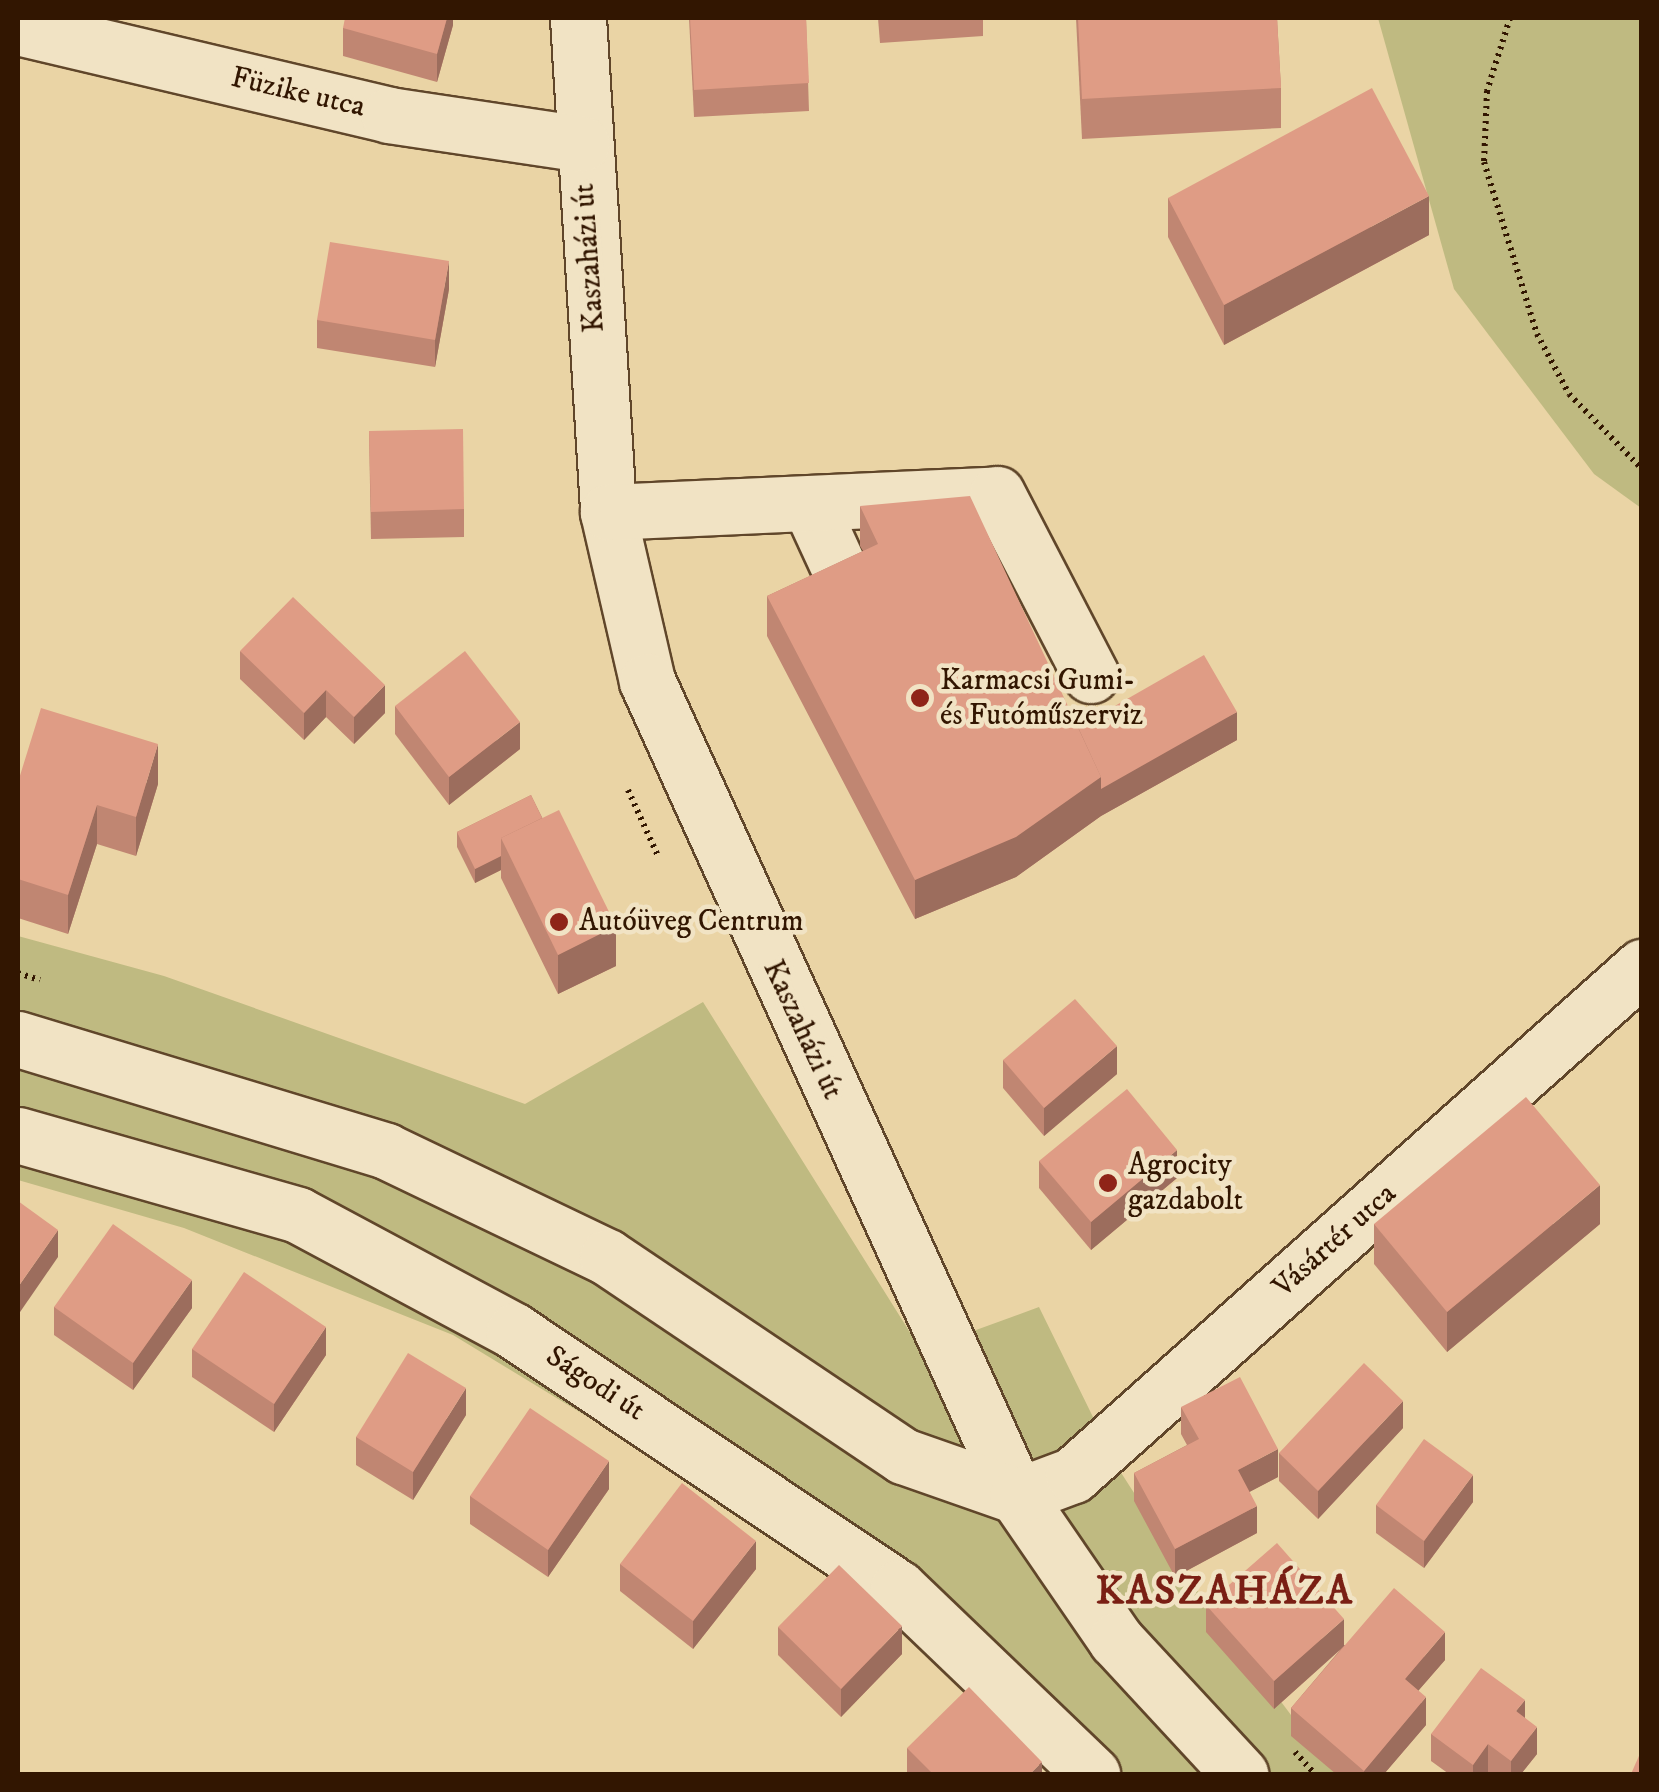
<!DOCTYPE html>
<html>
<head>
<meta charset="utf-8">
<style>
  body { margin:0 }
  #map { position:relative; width:1659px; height:1792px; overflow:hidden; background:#ead4a5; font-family:"IM FELL DW Pica",serif }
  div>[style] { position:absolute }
  .green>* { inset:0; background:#bfba81 }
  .path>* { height:6px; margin-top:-3px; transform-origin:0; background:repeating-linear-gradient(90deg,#321601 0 2.5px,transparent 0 7.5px) }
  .roads { filter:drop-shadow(2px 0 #60462a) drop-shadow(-2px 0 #60462a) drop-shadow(0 2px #60462a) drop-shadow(0 -2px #60462a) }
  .minor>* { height:55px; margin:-27.5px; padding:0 27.5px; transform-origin:27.5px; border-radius:27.5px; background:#f1e3c4 }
  .wall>* { inset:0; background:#c08672 }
  .shaded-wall>* { inset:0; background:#9c6d5d }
  .building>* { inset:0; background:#df9c85 }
  .dots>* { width:28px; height:28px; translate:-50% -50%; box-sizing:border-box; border:5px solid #f1e3c4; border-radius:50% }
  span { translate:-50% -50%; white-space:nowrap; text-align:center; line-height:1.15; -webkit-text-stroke:9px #f1e3c4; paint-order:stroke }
  .street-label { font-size:30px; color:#321601 }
  .poi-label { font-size:30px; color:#321601 }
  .left { translate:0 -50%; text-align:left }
  .district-label { font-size:40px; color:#7a1f14; font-weight:700; letter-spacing:2.5px }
  .frame { position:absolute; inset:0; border:20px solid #321601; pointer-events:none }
</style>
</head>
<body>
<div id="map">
  <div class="green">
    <div style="clip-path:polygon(1378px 18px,1641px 18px,1641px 508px,1594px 474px,1454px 289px)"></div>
    <div style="clip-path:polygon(18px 936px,164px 976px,525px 1104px,703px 1002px,921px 1350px,1039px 1307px,1118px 1468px,1194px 1586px,1291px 1715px,1351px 1774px,1064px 1774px,815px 1555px,453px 1335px,184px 1228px,18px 1180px)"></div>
  </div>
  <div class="path">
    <div style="left:1510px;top:18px;width:77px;rotate:107.5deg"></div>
    <div style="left:1487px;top:91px;width:71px;rotate:92.4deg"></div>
    <div style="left:1484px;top:162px;width:180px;rotate:72.9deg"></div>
    <div style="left:1537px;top:334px;width:68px;rotate:61.9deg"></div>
    <div style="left:1569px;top:394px;width:105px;rotate:45.8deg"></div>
    <div style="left:628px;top:790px;width:72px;rotate:65.6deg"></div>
    <div style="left:18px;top:973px;width:23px;rotate:18deg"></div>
    <div style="left:1295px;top:1752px;width:30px;rotate:48deg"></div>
  </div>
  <div class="roads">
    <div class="minor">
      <div style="left:578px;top:18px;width:495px;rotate:86.5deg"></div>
      <div style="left:608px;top:512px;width:173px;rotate:77deg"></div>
      <div style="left:647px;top:681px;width:895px;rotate:65.58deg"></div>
      <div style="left:1017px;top:1496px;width:175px;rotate:55.5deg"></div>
      <div style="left:1116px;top:1640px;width:183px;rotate:47.2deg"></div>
      <div style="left:18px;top:27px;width:381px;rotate:13.3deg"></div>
      <div style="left:389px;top:115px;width:195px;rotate:8.5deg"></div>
      <div style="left:810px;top:505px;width:81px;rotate:65.3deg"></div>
      <div style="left:608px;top:512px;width:389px;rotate:-2.6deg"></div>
      <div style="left:997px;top:494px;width:204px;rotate:62.6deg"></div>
      <div style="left:18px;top:1039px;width:385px;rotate:16.9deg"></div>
      <div style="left:386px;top:1151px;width:245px;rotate:25.6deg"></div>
      <div style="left:607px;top:1257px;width:357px;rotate:33.9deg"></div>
      <div style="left:903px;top:1456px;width:121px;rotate:19.3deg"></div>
      <div style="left:18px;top:1135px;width:291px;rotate:15.9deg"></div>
      <div style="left:298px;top:1215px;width:245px;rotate:28.2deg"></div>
      <div style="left:514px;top:1331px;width:462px;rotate:33.8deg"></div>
      <div style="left:898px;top:1588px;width:269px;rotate:43.8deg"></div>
      <div style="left:1017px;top:1496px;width:60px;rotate:-20.6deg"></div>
      <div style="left:1073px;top:1475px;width:763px;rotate:-41.76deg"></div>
    </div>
  </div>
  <div class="wall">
    <div style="clip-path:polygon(453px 18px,453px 25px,437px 82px,343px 56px,343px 28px)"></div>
    <div style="clip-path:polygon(689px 18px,806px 18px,809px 111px,694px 117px)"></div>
    <div style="clip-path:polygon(878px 18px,983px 18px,983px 36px,880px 43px)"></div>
    <div style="clip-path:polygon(1076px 18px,1277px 18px,1281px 88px,1281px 128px,1082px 139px)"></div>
    <div style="clip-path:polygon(1168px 198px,1429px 235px,1224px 345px,1168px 237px)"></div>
    <div style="clip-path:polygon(449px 289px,435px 367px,317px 348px,317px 320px)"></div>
    <div style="clip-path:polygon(369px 431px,464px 509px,464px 537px,371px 539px)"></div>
    <div style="clip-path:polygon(860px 506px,1078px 727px,1237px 740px,1101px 816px,1016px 877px,915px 919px,767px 636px,767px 596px,863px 551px,860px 546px)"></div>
    <div style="clip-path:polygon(240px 651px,385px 713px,354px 744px,326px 717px,304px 740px,240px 679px)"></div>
    <div style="clip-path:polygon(395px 706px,520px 749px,449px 805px,395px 734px)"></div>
    <div style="clip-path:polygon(18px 782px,158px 784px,136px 856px,97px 844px,68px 934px,18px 918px)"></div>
    <div style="clip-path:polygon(531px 795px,616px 966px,558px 994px,501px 878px,501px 870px,475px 883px,457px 847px,457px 832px)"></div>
    <div style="clip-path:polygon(1003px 1060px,1117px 1074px,1044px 1136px,1003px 1088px)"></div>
    <div style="clip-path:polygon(1039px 1161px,1177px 1178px,1091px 1250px,1039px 1188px)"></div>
    <div style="clip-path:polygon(1374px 1224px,1600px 1224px,1447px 1352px,1374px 1264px)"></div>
    <div style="clip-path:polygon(54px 1307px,192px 1308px,133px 1390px,54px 1335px)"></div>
    <div style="clip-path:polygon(192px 1349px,326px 1355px,274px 1432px,192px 1377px)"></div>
    <div style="clip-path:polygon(1181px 1407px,1278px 1477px,1249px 1492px,1257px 1533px,1175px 1577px,1134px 1501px,1134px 1473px,1187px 1445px,1181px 1434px)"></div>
    <div style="clip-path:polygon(466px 1415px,413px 1500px,356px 1465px,356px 1437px)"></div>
    <div style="clip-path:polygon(1403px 1428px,1318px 1519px,1279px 1481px,1279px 1453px)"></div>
    <div style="clip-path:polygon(609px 1489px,548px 1577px,470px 1524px,470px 1496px)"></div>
    <div style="clip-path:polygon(1473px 1502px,1424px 1568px,1376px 1533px,1376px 1505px)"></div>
    <div style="clip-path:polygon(620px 1564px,756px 1569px,693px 1649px,620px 1591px)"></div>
    <div style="clip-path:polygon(1206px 1605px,1344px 1645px,1445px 1660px,1418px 1691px,1426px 1725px,1384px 1774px,1336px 1774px,1291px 1736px,1291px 1708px,1340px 1650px,1274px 1709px,1206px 1632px)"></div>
    <div style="clip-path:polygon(778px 1627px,902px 1654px,841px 1717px,778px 1655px)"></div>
    <div style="clip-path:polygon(1525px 1718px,1537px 1754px,1521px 1774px,1492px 1774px,1488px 1772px,1486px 1774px,1449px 1774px,1431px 1761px,1431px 1734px)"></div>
    <div style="clip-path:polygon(907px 1748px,1042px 1774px,907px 1774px)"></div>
  </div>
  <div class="shaded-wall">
    <div style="clip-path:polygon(447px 18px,453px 18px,453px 25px,437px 82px,437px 54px)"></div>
    <div style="clip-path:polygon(1429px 196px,1429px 235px,1224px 345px,1224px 305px)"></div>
    <div style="clip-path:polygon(449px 261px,449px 289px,435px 367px,435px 340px)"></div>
    <div style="clip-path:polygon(385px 685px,385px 713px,354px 744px,354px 717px)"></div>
    <div style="clip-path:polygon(326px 690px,326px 717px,304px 740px,304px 713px)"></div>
    <div style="clip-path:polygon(1237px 712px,1237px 740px,1101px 816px,1016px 877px,915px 919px,915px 880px,1101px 777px)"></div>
    <div style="clip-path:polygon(520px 722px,520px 749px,449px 805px,449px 777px)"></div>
    <div style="clip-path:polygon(158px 744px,158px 784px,136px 856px,136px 817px)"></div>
    <div style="clip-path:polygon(97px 805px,97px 844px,68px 934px,68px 895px)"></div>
    <div style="clip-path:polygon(501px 856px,501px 870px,475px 883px,475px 869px)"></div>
    <div style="clip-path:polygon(616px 926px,616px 966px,558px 994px,558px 955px)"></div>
    <div style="clip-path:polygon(1117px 1046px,1117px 1074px,1044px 1136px,1044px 1108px)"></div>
    <div style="clip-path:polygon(1177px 1150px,1177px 1178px,1091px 1250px,1091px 1222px)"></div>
    <div style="clip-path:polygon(1600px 1185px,1600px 1224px,1447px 1352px,1447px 1312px)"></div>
    <div style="clip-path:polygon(58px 1230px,58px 1257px,18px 1315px,18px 1287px)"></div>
    <div style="clip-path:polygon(192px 1280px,192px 1308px,133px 1390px,133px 1363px)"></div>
    <div style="clip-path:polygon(326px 1327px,326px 1355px,274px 1432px,274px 1404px)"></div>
    <div style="clip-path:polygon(466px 1388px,466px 1415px,413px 1500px,413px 1472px)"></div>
    <div style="clip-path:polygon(1403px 1401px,1403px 1428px,1318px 1519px,1318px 1491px)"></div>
    <div style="clip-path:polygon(1278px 1449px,1278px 1477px,1238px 1498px,1238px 1470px)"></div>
    <div style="clip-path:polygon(609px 1461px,609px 1489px,548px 1577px,548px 1550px)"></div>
    <div style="clip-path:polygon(1473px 1475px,1473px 1502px,1424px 1568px,1424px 1541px)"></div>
    <div style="clip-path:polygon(1257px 1506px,1257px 1533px,1175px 1577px,1175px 1549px)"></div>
    <div style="clip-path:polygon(756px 1541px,756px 1569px,693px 1649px,693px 1621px)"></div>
    <div style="clip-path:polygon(1344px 1619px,1344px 1646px,1274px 1709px,1274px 1681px)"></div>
    <div style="clip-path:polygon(902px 1626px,902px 1654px,841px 1717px,841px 1689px)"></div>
    <div style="clip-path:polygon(1445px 1632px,1445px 1660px,1405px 1706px,1405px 1679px)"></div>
    <div style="clip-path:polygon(1426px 1697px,1426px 1725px,1384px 1774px,1364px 1774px,1364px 1771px)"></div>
    <div style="clip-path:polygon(1525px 1700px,1525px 1728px,1516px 1711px)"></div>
    <div style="clip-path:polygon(1537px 1727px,1537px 1754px,1521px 1774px,1511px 1774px,1511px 1761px)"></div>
    <div style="clip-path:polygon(1488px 1744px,1488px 1772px,1486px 1774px,1473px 1774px,1473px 1765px)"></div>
    <div style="clip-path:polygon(1042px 1762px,1042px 1774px,1030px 1774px)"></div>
  </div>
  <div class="building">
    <div style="clip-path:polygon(345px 18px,447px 18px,437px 54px,343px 28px)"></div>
    <div style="clip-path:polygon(690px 18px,806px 18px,809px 83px,694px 90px)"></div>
    <div style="clip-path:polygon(1078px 18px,1277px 18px,1281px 88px,1082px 99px)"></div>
    <div style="clip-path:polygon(1372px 88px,1429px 196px,1224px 305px,1168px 198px)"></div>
    <div style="clip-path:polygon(330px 242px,449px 261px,435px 340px,317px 320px)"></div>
    <div style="clip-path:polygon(463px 429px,464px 509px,371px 512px,369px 431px)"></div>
    <div style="clip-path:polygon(970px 496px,1101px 777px,1016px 837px,915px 880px,767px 596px,878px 544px,860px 506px)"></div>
    <div style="clip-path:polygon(293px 597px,385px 685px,354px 717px,326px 690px,304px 713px,240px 651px)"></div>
    <div style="clip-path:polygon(465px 651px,520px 722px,449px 777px,395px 706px)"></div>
    <div style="clip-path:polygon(1204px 655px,1237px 712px,1101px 789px,1101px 777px,1078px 727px)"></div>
    <div style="clip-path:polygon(41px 708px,158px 744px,136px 817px,97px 805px,68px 895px,18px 879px,18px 782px)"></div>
    <div style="clip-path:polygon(531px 795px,542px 818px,501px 838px,501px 856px,475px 869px,457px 832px)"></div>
    <div style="clip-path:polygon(559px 810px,616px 926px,558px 955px,501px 838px)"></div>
    <div style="clip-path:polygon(1075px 999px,1117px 1046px,1044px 1108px,1003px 1060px)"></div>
    <div style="clip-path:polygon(1127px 1089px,1177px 1150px,1091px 1222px,1039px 1161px)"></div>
    <div style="clip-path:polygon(1526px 1097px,1600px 1185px,1447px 1312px,1374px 1224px)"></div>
    <div style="clip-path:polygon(18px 1201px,58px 1230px,18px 1287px)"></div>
    <div style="clip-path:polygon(113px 1224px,192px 1280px,133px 1363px,54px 1307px)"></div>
    <div style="clip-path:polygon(244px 1272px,326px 1327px,274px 1404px,192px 1349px)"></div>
    <div style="clip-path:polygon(408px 1353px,466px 1388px,413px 1472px,356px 1437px)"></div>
    <div style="clip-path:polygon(1364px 1363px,1403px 1401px,1318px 1491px,1279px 1453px)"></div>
    <div style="clip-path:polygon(1240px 1377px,1278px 1449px,1238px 1470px,1257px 1506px,1175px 1549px,1134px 1473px,1199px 1439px,1181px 1407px)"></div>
    <div style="clip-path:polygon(530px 1408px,609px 1461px,548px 1550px,470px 1496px)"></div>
    <div style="clip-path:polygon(1424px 1439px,1473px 1475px,1424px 1541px,1376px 1505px)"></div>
    <div style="clip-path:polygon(682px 1483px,756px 1541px,693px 1621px,620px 1564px)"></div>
    <div style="clip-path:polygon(1277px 1543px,1344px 1619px,1274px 1681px,1206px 1605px)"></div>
    <div style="clip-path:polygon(839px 1565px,902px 1626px,841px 1689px,778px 1627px)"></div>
    <div style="clip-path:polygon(1394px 1588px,1445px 1632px,1405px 1679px,1426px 1697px,1364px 1771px,1291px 1708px)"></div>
    <div style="clip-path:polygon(1481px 1668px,1525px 1700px,1516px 1711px,1537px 1727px,1511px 1761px,1488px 1744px,1473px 1765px,1431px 1734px)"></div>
    <div style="clip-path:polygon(969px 1687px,1042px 1762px,1030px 1774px,933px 1774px,907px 1748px)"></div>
    <div style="clip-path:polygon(1642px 1749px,1642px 1774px,1631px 1774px)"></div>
  </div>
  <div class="dots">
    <div style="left:920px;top:698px;background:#8f2418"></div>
    <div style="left:559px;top:922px;background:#8f2418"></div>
    <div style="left:1108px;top:1183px;background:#8f2418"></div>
  </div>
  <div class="street-label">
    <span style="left:298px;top:93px;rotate:13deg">Füzike utca</span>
    <span style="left:590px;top:258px;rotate:-94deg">Kaszaházi út</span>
    <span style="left:802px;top:1030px;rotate:65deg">Kaszaházi út</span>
    <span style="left:1335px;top:1241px;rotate:-42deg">Vásártér utca</span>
    <span style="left:595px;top:1384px;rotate:33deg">Ságodi út</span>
  </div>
  <div class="poi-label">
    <span class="left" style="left:940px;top:698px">Karmacsi Gumi-<br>és Futóműszerviz</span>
    <span class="left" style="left:579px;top:922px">Autóüveg Centrum</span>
    <span class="left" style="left:1128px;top:1183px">Agrocity<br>gazdabolt</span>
  </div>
  <div class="district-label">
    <span style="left:1225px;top:1592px">KASZAHÁZA</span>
  </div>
  <div class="frame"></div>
</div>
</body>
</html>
